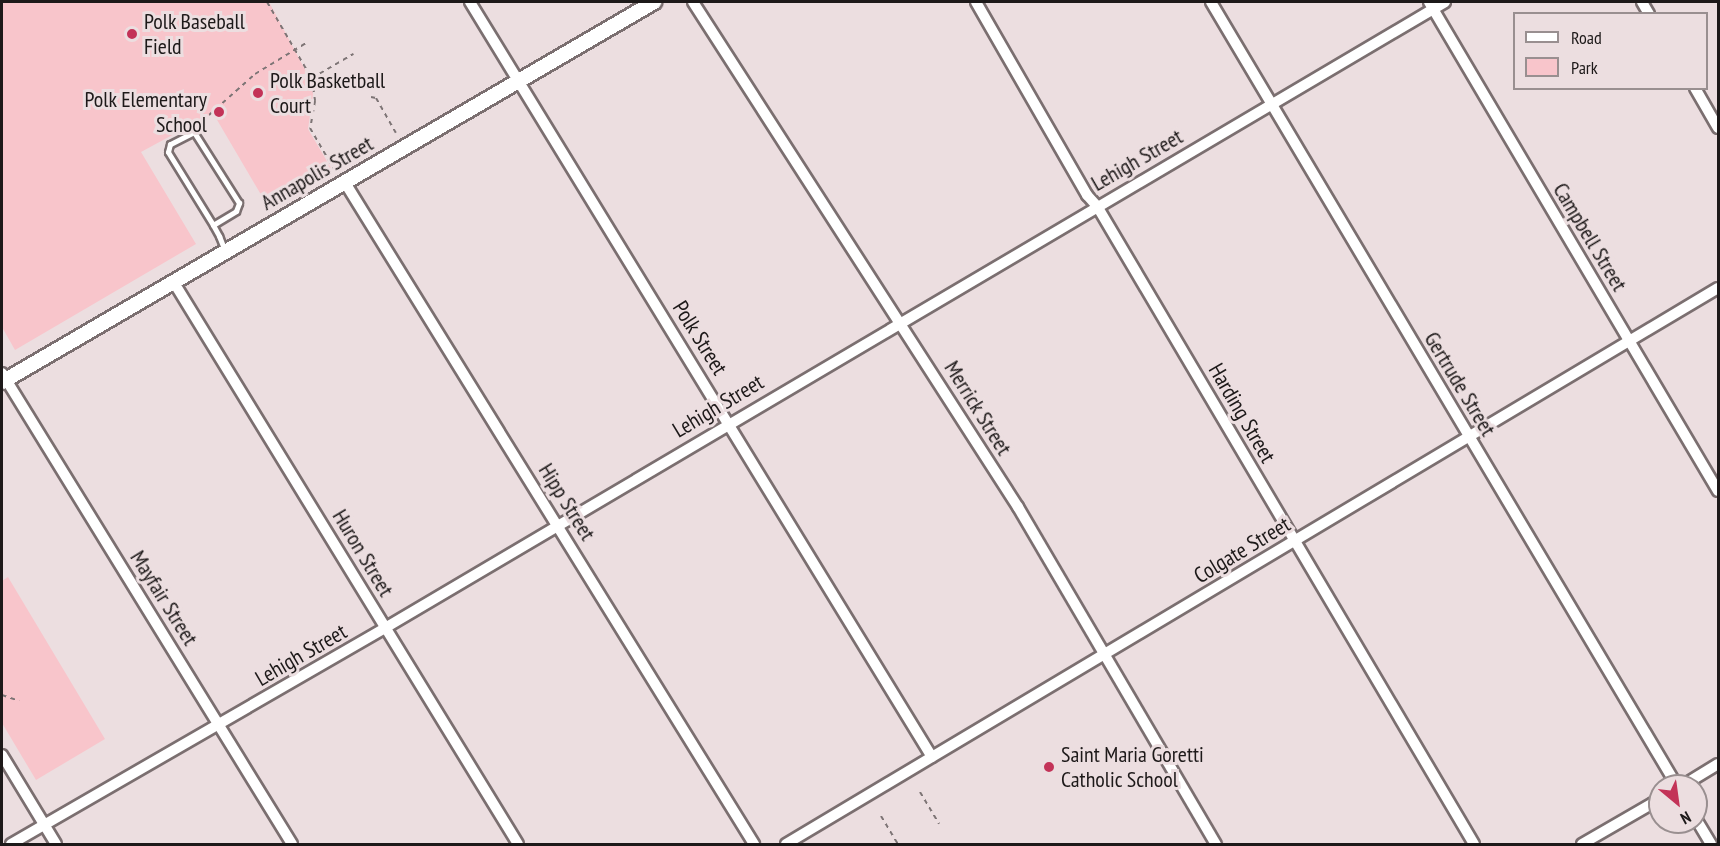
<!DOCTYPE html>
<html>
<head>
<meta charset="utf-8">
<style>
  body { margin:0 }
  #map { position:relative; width:1720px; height:846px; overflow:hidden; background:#ecdee0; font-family:"PT Sans Narrow",sans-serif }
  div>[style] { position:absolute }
  .green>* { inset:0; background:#f8c5cb }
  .path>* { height:2px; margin-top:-1px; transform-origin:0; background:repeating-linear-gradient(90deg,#7d7475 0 4.5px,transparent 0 9px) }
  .roads { filter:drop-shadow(2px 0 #7b6f70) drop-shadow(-2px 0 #7b6f70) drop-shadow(0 2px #7b6f70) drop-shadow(0 -2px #7b6f70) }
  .service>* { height:5px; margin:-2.5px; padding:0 2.5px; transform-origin:2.5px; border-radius:2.5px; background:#fff }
  .minor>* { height:10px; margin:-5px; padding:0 5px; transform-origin:5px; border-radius:5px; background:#fff }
  .tertiary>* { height:14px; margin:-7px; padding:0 7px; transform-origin:7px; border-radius:7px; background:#fff }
  .dots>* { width:16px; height:16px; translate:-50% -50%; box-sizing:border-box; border:3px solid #ecdee0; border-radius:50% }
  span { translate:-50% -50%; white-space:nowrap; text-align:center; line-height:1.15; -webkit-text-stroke:6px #ecdee0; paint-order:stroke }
  .poi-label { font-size:22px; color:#1d1919 }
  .left { translate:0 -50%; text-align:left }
  .right { translate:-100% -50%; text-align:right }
  .street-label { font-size:22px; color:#1d1919 }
  .frame { position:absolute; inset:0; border:3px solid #1d1919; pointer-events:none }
  .legend { position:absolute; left:1513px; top:12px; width:195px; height:78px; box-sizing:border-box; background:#ecdee0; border:2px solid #998f90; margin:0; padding:8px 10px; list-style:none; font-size:18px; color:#1d1919 }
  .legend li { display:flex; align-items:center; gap:12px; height:30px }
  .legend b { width:30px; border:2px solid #998f90 }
  .north { position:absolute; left:1648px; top:774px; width:60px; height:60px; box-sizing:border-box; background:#ecdee0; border:2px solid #998f90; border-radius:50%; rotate:151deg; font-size:16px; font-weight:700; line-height:24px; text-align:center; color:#1d1919 }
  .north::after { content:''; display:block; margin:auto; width:21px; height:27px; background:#c33358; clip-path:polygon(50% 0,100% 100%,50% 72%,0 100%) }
</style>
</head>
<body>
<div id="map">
  <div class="green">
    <div style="clip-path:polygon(2px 2px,269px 2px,310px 79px,313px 94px,308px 129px,331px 168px,267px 205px,213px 113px,141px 152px,196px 244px,15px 350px,2px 327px)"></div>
    <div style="clip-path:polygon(8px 577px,105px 739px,36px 780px,2px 723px,2px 581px)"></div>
  </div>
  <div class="path">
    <div style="left:267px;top:2px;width:89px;rotate:59.7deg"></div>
    <div style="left:312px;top:79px;width:22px;rotate:82deg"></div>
    <div style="left:315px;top:101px;width:27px;rotate:100deg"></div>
    <div style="left:310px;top:128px;width:48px;rotate:59.7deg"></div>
    <div style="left:385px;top:2px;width:1px"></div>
    <div style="left:312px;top:78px;width:48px;rotate:-30.3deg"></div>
    <div style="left:371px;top:97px;width:5px;rotate:11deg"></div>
    <div style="left:376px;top:98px;width:40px;rotate:60.3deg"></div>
    <div style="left:209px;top:115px;width:62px;rotate:-41.7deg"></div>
    <div style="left:255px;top:74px;width:60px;rotate:-31.3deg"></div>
    <div style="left:2px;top:695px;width:18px;rotate:19deg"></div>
    <div style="left:920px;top:792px;width:37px;rotate:59deg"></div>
    <div style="left:881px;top:816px;width:33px;rotate:59deg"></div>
  </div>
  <div class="roads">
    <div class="service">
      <div style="left:213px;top:225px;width:27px;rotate:-31deg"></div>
      <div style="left:236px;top:211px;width:9px;rotate:-69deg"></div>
      <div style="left:239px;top:203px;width:84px;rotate:-122.4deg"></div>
      <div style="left:194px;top:132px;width:27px;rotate:153deg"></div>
      <div style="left:170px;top:144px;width:8px;rotate:104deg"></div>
      <div style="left:168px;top:152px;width:86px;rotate:58.3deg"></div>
      <div style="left:213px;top:225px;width:13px;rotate:61deg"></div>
      <div style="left:219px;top:236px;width:16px;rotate:68deg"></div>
    </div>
    <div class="minor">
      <div style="left:470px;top:2px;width:885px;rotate:58.54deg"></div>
      <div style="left:693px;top:2px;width:601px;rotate:57.24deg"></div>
      <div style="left:1018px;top:507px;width:391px;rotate:59.6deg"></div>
      <div style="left:976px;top:2px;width:223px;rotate:60.1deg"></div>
      <div style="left:1087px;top:195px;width:15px;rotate:48deg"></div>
      <div style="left:1097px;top:206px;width:741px;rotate:59.42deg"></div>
      <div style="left:1211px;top:2px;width:912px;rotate:59.27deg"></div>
      <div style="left:1429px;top:2px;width:568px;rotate:59.42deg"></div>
      <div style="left:1642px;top:2px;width:14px;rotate:60deg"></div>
      <div style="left:1695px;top:88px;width:46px;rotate:60.1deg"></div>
      <div style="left:344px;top:181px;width:780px;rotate:58.27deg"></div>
      <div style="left:173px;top:281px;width:660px;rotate:58.5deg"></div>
      <div style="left:2px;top:373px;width:553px;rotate:58.38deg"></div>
      <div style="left:2px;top:755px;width:104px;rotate:58.8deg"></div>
      <div style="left:1682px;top:786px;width:42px;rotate:-31.4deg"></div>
      <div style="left:1696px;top:819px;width:29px;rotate:59deg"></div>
      <div style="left:11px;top:844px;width:432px;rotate:-30deg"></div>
      <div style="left:385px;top:628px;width:1231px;rotate:-30.56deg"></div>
      <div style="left:786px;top:844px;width:1085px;rotate:-30.82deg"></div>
      <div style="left:1582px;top:844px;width:90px;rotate:-30deg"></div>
    </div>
    <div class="tertiary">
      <div style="left:2px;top:382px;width:755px;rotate:-30.23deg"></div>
    </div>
  </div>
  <div class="dots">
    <div style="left:132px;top:34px;background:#c33358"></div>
    <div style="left:258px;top:93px;background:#c33358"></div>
    <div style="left:219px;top:112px;background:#c33358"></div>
    <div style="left:1049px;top:767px;background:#c33358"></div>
  </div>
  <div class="poi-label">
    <span class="left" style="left:144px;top:34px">Polk Baseball<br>Field</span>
    <span class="left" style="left:270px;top:93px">Polk Basketball<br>Court</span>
    <span class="right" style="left:207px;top:112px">Polk Elementary<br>School</span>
    <span class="left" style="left:1061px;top:767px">Saint Maria Goretti<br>Catholic School</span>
  </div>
  <div class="street-label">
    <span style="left:1137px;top:160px;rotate:-30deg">Lehigh Street</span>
    <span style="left:317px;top:173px;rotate:-30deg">Annapolis Street</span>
    <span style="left:1590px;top:237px;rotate:59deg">Campbell Street</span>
    <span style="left:700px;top:338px;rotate:58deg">Polk Street</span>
    <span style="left:1460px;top:384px;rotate:59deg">Gertrude Street</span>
    <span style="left:718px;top:406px;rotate:-31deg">Lehigh Street</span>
    <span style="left:978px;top:408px;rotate:58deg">Merrick Street</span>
    <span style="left:1242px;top:413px;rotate:60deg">Harding Street</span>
    <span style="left:567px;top:502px;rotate:58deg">Hipp Street</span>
    <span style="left:1242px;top:550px;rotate:-31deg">Colgate Street</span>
    <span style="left:363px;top:553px;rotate:59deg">Huron Street</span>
    <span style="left:164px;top:598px;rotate:58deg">Mayfair Street</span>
    <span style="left:301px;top:655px;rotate:-30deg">Lehigh Street</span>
  </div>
  <div class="frame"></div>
  <ul class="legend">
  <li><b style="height:8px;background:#fff"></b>Road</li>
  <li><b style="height:16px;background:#f8c5cb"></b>Park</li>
  </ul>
  <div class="north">N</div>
</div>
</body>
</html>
